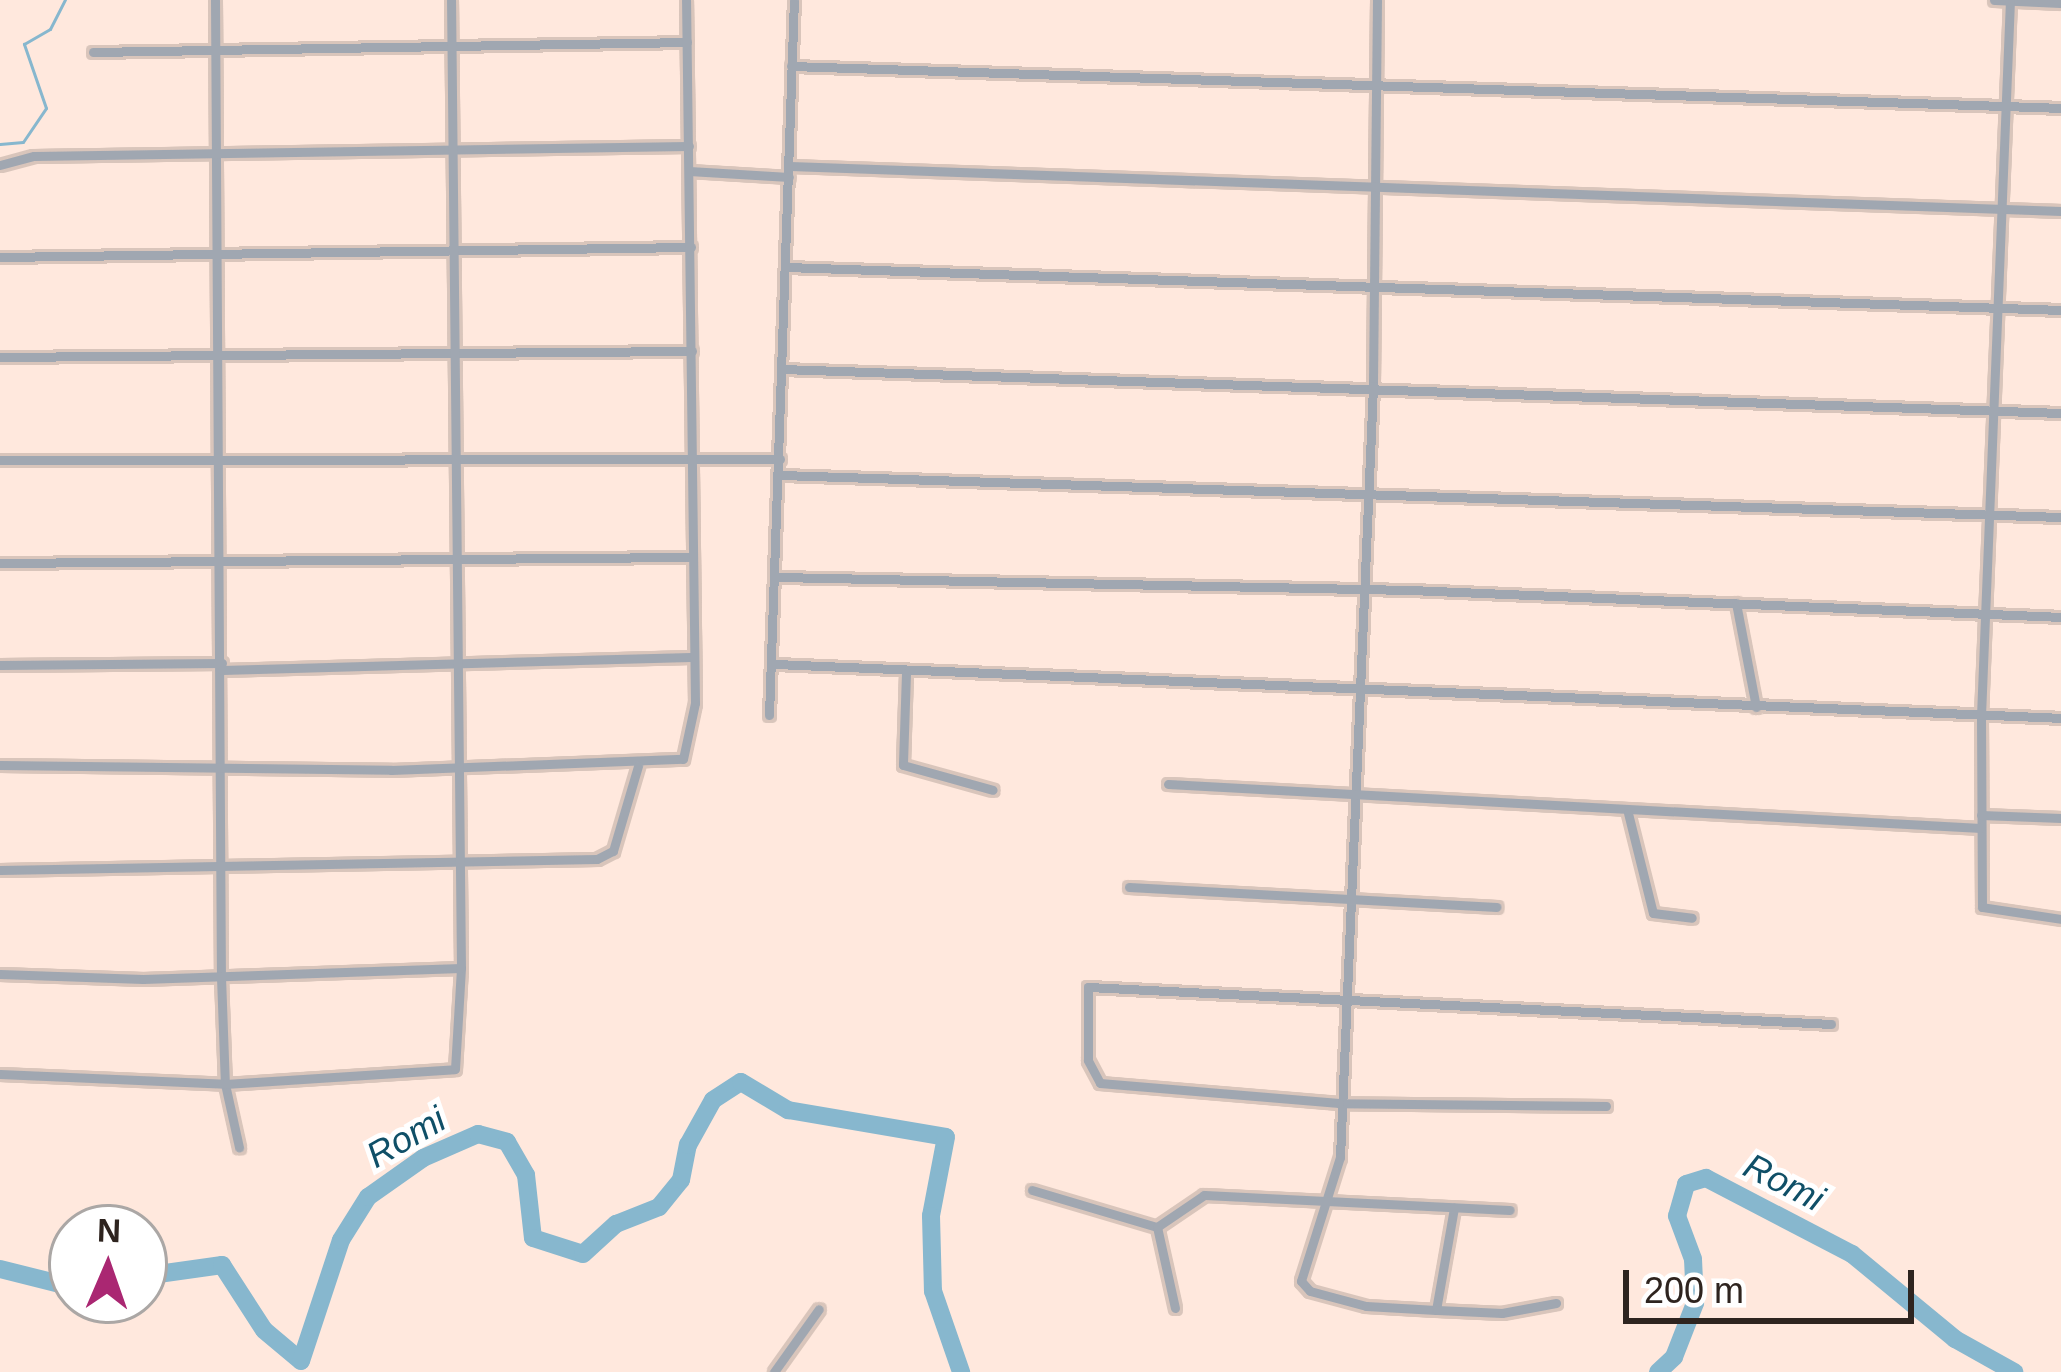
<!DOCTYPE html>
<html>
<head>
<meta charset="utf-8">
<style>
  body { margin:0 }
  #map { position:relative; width:2061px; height:1372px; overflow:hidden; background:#ffe8dd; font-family:Arial,sans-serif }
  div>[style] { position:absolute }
  .stream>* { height:3px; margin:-1.5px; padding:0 1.5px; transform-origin:1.5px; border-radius:1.5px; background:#87b7ce }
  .river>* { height:18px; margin:-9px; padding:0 9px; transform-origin:9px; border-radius:9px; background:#87b7ce }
  .roads { filter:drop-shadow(3px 0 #d9c5bb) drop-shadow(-3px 0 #d9c5bb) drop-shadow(0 3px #d9c5bb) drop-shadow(0 -3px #d9c5bb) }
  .minor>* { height:9px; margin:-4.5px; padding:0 4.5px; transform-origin:4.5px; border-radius:4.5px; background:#a0a7b1 }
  span { translate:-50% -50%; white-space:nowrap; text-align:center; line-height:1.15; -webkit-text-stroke:10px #fff; paint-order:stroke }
  .water-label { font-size:36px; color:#0f4f67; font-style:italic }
  .north { position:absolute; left:48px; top:1204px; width:120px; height:120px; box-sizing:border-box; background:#fff; border:3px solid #aba7a5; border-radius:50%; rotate:2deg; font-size:33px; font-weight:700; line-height:48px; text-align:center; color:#2e241f }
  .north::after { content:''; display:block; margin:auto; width:42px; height:54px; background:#aa2772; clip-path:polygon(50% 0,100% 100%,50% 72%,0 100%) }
  .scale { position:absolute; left:1623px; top:1270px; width:291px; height:54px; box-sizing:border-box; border:6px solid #2e241f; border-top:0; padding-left:15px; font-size:36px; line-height:42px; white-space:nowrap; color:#2e241f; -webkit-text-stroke:9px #fff; paint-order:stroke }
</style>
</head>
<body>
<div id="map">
  <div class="stream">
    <div style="left:0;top:144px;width:23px;rotate:-5deg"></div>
    <div style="left:23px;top:142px;width:41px;rotate:-55.9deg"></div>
    <div style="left:46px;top:108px;width:68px;rotate:-109deg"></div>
    <div style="left:24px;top:44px;width:30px;rotate:-30deg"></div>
    <div style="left:50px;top:29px;width:33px;rotate:-63deg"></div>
  </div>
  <div class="river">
    <div style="left:0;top:1269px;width:74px;rotate:14deg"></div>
    <div style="left:144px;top:1276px;width:79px;rotate:-8deg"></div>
    <div style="left:222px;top:1265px;width:77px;rotate:57.1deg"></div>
    <div style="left:264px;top:1330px;width:48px;rotate:40deg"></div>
    <div style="left:301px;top:1361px;width:127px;rotate:-71.7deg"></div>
    <div style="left:341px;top:1240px;width:51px;rotate:-57.9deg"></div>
    <div style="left:368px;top:1197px;width:67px;rotate:-35.3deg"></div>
    <div style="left:423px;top:1158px;width:60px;rotate:-23.6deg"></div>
    <div style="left:478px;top:1134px;width:30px;rotate:15deg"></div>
    <div style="left:507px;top:1142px;width:38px;rotate:60deg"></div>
    <div style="left:526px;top:1175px;width:63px;rotate:83.7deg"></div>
    <div style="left:533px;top:1238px;width:52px;rotate:17.7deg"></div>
    <div style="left:583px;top:1254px;width:45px;rotate:-42.3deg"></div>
    <div style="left:616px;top:1224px;width:46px;rotate:-21.6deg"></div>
    <div style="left:659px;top:1207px;width:35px;rotate:-51deg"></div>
    <div style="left:681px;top:1180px;width:36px;rotate:-79deg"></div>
    <div style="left:688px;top:1145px;width:51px;rotate:-60.9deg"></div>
    <div style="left:713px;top:1100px;width:33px;rotate:-33deg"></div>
    <div style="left:741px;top:1082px;width:55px;rotate:30.8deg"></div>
    <div style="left:788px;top:1110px;width:160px;rotate:9.7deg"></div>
    <div style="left:946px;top:1137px;width:80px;rotate:100.8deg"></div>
    <div style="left:931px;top:1216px;width:75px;rotate:88.5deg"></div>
    <div style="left:933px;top:1291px;width:86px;rotate:70.9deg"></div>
    <div style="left:1658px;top:1372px;width:22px;rotate:-43deg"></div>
    <div style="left:1674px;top:1357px;width:58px;rotate:-68.7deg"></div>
    <div style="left:1695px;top:1303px;width:44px;rotate:-92.6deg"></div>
    <div style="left:1693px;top:1259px;width:46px;rotate:-110.4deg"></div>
    <div style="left:1677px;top:1216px;width:33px;rotate:-74deg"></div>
    <div style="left:1686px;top:1184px;width:21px;rotate:-17deg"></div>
    <div style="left:1706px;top:1178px;width:165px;rotate:27.5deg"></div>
    <div style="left:1852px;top:1254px;width:134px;rotate:39.5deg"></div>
    <div style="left:1955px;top:1339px;width:68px;rotate:29.2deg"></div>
  </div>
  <div class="roads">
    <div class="minor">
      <div style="left:215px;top:0;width:977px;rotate:89.65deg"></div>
      <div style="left:221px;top:977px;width:107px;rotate:87.9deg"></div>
      <div style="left:225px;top:1084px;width:65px;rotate:77.5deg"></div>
      <div style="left:1377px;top:0;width:386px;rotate:90.6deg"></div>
      <div style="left:1373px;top:386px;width:772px;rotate:92.45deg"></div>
      <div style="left:1340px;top:1157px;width:130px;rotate:107.5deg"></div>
      <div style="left:1301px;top:1281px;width:13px;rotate:48deg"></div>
      <div style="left:1310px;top:1291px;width:58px;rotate:15deg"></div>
      <div style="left:1366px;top:1306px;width:70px;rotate:3.3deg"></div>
      <div style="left:1436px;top:1310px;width:104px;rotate:-80deg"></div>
      <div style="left:1994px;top:0;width:67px;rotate:2.6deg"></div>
      <div style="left:2010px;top:0;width:718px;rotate:92.32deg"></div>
      <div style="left:1981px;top:717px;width:190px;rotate:89.7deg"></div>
      <div style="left:1982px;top:907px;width:80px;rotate:8.6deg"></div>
      <div style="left:93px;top:52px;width:594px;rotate:-0.96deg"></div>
      <div style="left:791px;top:66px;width:1271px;rotate:1.89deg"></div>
      <div style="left:0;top:165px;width:35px;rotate:-15deg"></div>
      <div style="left:34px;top:156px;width:655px;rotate:-0.87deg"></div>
      <div style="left:790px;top:166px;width:1272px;rotate:2.03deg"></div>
      <div style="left:689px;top:171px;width:100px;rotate:3.4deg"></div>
      <div style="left:0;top:257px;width:691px;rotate:-0.83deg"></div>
      <div style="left:786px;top:267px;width:1276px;rotate:1.93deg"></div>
      <div style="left:0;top:357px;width:692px;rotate:-0.5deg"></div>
      <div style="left:782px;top:369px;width:1280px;rotate:1.97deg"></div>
      <div style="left:0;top:460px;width:780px;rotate:-0.07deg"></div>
      <div style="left:781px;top:475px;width:1281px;rotate:1.88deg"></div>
      <div style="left:0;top:563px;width:690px;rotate:-0.5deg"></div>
      <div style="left:778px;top:577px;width:632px;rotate:1.18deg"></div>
      <div style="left:1410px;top:590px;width:652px;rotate:2.37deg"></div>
      <div style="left:1736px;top:603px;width:106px;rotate:79.1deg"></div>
      <div style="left:775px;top:664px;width:1287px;rotate:2.4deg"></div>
      <div style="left:0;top:665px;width:222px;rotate:-0.5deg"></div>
      <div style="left:222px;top:670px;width:469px;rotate:-1.6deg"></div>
      <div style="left:906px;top:673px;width:92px;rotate:91.9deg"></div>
      <div style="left:903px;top:765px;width:93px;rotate:15.5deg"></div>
      <div style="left:769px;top:715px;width:715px;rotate:-88deg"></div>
      <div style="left:0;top:765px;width:391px;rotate:0.7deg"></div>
      <div style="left:391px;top:770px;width:292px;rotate:-2.2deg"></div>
      <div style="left:683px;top:759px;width:57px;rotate:-77.9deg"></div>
      <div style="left:695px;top:703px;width:703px;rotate:-90.73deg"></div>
      <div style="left:1168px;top:784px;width:814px;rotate:3.1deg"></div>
      <div style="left:1628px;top:813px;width:103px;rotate:76deg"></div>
      <div style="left:1653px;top:913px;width:39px;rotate:7deg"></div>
      <div style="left:1981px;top:815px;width:80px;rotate:2.1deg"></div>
      <div style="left:0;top:870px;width:597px;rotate:-1.06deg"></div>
      <div style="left:597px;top:859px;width:18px;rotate:-27deg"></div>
      <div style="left:613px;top:851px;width:89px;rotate:-73.6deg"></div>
      <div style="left:1129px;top:887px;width:368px;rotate:3.1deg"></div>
      <div style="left:0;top:974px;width:143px;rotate:2deg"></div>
      <div style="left:143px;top:979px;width:318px;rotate:-2deg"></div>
      <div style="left:0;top:1074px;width:225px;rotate:2.5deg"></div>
      <div style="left:225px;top:1084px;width:230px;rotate:-3.7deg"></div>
      <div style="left:455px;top:1069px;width:101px;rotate:-86.6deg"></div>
      <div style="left:461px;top:968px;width:968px;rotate:-90.59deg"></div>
      <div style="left:1606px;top:1106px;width:267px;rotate:-179.4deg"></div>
      <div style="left:1339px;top:1103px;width:240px;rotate:-175.2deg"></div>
      <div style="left:1100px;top:1083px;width:26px;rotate:-118deg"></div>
      <div style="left:1088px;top:1060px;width:73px;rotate:-90deg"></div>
      <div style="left:1088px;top:987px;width:744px;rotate:2.85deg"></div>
      <div style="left:1032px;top:1190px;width:130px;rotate:16.5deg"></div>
      <div style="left:1175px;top:1308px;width:83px;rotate:-102.5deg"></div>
      <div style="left:1157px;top:1227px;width:57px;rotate:-34.2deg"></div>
      <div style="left:1204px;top:1195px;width:306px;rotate:2.8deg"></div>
      <div style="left:1437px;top:1310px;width:65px;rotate:2.6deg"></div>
      <div style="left:1502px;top:1313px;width:55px;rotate:-10.5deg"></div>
      <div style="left:774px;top:1372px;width:77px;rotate:-54.5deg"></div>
    </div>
  </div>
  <div class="water-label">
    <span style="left:406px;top:1137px;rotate:-30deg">Romi</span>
    <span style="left:1784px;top:1182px;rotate:27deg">Romi</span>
  </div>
  <div class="north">N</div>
  <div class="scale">200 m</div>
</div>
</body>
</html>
